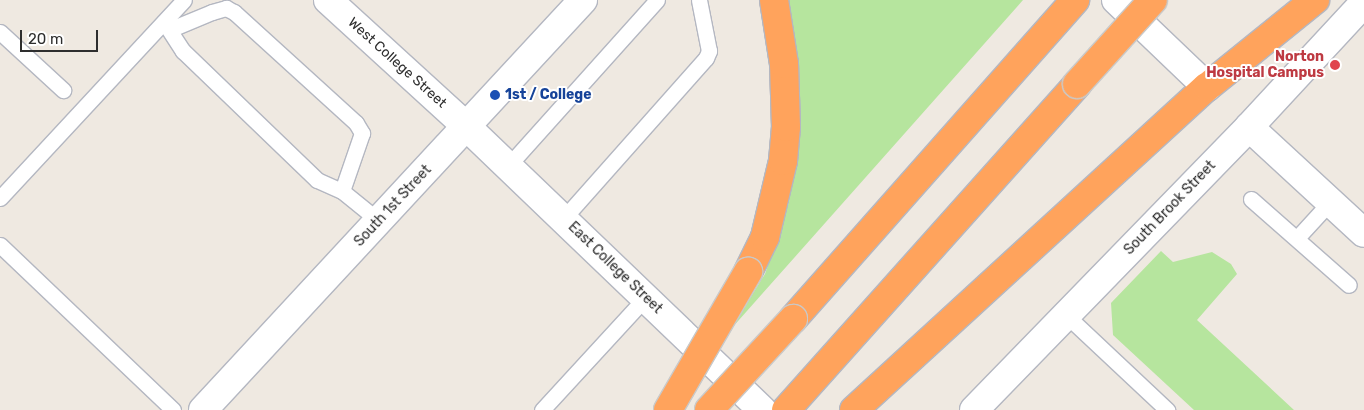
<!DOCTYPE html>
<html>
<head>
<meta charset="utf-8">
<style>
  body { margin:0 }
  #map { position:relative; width:1364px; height:410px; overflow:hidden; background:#efe9e1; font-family:Rubik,sans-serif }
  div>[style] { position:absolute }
  .green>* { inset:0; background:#b6e59e }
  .roads { filter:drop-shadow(1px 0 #b4b7c1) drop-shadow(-1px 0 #b4b7c1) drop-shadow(0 1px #b4b7c1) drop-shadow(0 -1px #b4b7c1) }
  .lane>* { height:15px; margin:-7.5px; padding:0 7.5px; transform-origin:7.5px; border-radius:7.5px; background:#fff }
  .street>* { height:28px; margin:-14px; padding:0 14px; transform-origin:14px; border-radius:14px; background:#fff }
  .secondary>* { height:28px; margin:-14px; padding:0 14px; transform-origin:14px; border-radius:14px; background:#fff }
  .highway>* { height:28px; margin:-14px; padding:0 14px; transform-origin:14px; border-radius:14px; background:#ffa35c }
  .bridges { filter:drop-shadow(1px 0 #c9c9c9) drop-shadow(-1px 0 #c9c9c9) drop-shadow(0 1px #c9c9c9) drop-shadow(0 -1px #c9c9c9) }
  .highway-bridge>* { height:28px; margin:-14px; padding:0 14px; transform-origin:14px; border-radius:14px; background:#ffa35c }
  .dots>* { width:14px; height:14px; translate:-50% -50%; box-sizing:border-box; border:2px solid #fff; border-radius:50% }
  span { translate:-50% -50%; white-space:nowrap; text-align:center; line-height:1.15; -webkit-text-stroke:4px #fff; paint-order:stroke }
  .health-label { font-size:14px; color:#be3a42; font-weight:700 }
  .right { translate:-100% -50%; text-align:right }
  .street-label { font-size:14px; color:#2e2e2e }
  .transit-label { font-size:14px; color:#164399; font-weight:700 }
  .left { translate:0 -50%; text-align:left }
  .scale { position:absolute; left:20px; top:30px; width:78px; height:22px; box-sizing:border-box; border:2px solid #2e2e2e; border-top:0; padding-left:6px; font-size:15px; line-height:18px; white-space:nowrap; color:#2e2e2e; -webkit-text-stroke:4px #fff; paint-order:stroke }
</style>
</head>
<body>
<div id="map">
  <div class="green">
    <div style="clip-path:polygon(785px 0,1023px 0,731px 329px,765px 274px,789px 202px,794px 164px)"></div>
    <div style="clip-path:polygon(1161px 251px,1173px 262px,1212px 252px,1231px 264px,1237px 274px,1197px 320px,1294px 410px,1194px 410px,1113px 335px,1111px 303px)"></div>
  </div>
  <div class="roads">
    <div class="lane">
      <div style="left:164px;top:22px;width:35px;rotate:57deg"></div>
      <div style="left:183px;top:51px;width:186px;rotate:43.9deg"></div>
      <div style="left:317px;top:180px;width:27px;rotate:24deg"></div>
      <div style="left:342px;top:191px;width:48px;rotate:39deg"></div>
      <div style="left:171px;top:29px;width:44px;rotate:-22.5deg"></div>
      <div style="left:212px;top:12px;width:15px;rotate:-16deg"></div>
      <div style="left:226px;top:8px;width:9px;rotate:27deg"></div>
      <div style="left:234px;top:12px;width:165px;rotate:42.3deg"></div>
      <div style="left:356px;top:123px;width:12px;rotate:59deg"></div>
      <div style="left:362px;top:133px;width:61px;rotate:109deg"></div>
      <div style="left:0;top:32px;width:86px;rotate:42.6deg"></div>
      <div style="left:508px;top:166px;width:223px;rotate:-48.1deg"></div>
      <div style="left:0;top:198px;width:270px;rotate:-47.1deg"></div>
      <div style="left:1251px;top:199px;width:130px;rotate:41.3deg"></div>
      <div style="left:563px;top:219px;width:215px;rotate:-48.4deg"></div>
      <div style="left:706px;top:58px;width:8px;rotate:-67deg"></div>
      <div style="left:709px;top:51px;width:52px;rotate:-101.1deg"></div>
      <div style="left:1297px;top:238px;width:49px;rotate:-47.5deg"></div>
      <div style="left:0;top:245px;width:239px;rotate:43.6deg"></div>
      <div style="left:1066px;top:315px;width:139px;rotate:43.2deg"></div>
      <div style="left:542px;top:410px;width:152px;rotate:-47.4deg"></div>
    </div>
    <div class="street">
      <div style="left:328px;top:0;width:188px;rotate:42.4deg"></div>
      <div style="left:467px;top:127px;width:409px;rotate:43.8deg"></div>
      <div style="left:1116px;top:0;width:126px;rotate:43.7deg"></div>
      <div style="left:1249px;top:127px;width:156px;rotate:42.7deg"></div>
    </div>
    <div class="secondary">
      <div style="left:203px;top:410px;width:559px;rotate:-47.17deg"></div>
      <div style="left:974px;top:410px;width:395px;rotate:-45.8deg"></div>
      <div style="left:1249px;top:127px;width:169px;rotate:-47.2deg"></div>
    </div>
    <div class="highway">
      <div style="left:748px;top:272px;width:39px;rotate:-64deg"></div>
      <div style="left:765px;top:237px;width:78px;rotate:-76.7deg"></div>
      <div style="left:783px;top:161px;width:34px;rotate:-85deg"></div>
      <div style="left:786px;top:127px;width:63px;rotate:-91.8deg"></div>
      <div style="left:784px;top:64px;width:65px;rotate:-98.9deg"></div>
      <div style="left:793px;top:319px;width:426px;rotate:-48.5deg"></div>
      <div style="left:786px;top:410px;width:437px;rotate:-48.2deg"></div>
      <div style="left:854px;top:410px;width:478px;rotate:-42.5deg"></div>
      <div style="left:1207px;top:87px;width:139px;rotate:-38.9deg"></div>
    </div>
  </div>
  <div class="bridges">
    <div class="highway-bridge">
      <div style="left:1077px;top:84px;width:113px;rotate:-47.9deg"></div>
      <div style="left:668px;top:410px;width:160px;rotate:-59.9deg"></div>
      <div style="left:709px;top:410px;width:124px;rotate:-47.3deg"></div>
    </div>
  </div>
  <div class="dots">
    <div style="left:1335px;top:65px;background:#e0444e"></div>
    <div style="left:495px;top:95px;background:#1a4fb4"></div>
  </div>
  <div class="health-label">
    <span class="right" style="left:1324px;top:65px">Norton<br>Hospital Campus</span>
  </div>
  <div class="street-label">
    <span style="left:397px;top:63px;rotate:42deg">West College Street</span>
    <span style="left:393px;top:206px;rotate:-47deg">South 1st Street</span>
    <span style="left:1170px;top:208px;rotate:-46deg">South Brook Street</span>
    <span style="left:615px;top:268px;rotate:44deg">East College Street</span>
  </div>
  <div class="transit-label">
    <span class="left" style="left:505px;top:95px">1st / College</span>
  </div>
  <div class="scale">20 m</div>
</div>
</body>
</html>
